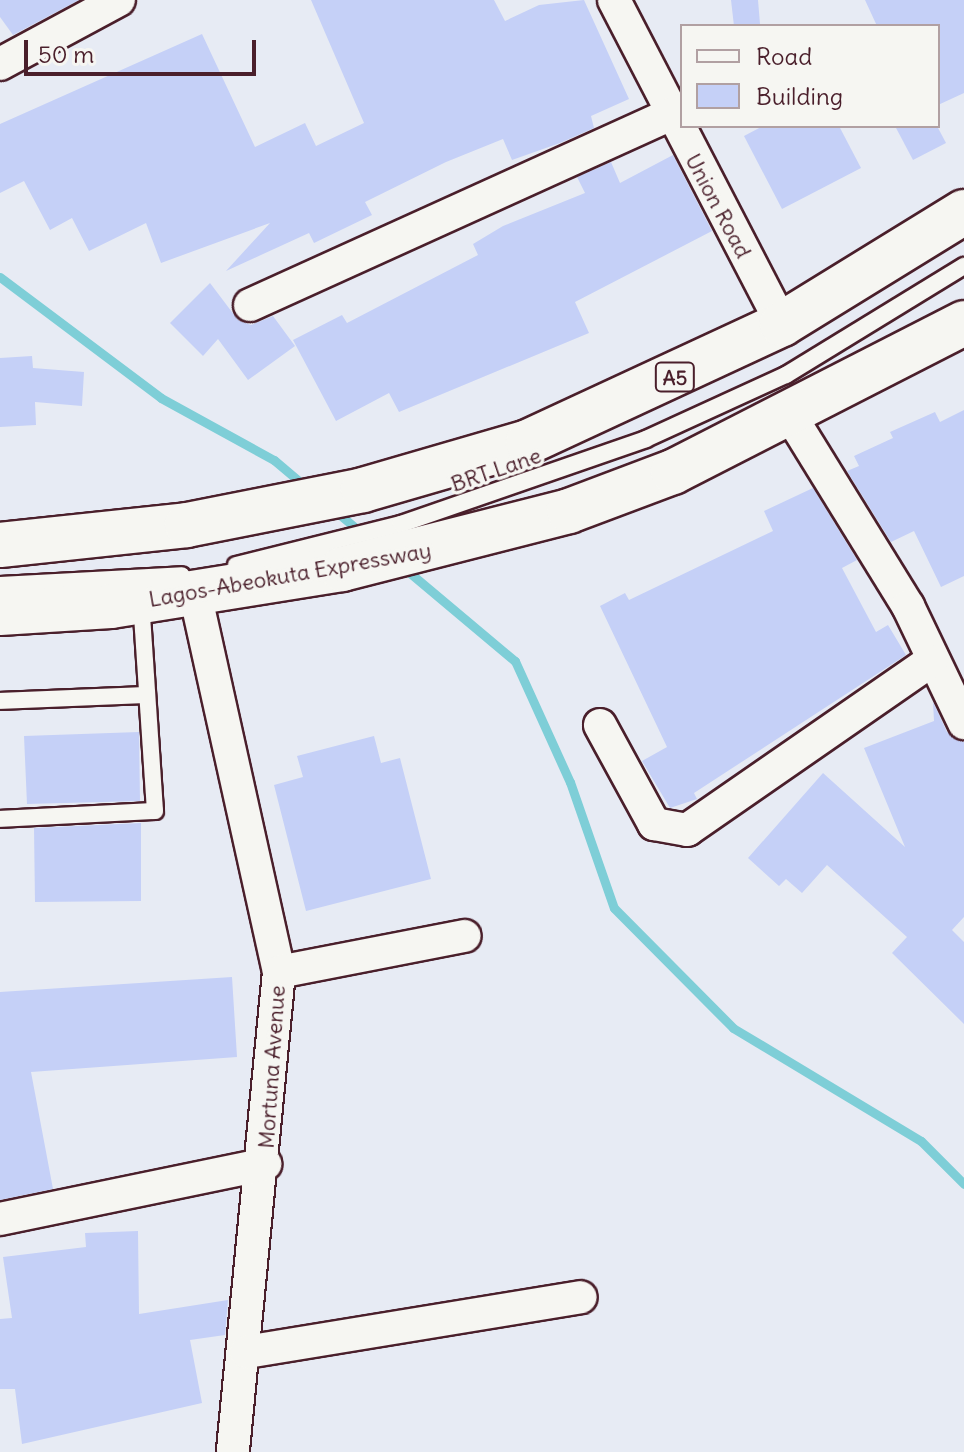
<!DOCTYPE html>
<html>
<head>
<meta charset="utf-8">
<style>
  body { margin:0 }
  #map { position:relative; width:964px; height:1452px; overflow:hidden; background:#e7ebf4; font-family:Delius,sans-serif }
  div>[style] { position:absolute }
  .stream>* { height:9px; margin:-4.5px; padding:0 4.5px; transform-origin:4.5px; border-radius:4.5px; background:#7eced7 }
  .building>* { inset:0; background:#c5d0f7 }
  .roads { filter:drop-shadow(2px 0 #4a1f2b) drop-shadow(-2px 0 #4a1f2b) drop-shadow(0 2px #4a1f2b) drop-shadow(0 -2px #4a1f2b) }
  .service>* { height:16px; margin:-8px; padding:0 8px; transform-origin:8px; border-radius:8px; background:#f6f6f2 }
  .minor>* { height:32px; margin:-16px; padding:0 16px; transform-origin:16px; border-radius:16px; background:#f6f6f2 }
  .trunk>* { height:44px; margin:-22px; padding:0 22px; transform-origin:22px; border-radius:22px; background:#f6f6f2 }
  span { translate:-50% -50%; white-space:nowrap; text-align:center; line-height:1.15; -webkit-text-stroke:7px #f6f6f2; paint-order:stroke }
  .shield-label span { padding:2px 6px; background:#f6f6f2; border:2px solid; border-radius:6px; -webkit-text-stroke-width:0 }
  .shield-label { font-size:20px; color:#4a1f2b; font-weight:700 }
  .street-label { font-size:22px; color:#4a1f2b }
  .legend { position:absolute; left:680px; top:24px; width:260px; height:104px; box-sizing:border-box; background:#f6f6f2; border:2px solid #b1a0a2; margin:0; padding:10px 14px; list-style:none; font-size:24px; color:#4a1f2b }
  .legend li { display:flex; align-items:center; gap:16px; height:40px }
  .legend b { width:40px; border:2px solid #b1a0a2 }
  .scale { position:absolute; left:24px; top:40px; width:232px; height:36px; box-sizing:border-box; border:4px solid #4a1f2b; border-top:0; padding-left:10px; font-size:24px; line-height:28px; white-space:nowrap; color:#4a1f2b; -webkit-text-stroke:6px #f6f6f2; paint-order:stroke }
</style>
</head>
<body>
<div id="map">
  <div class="stream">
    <div style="left:0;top:277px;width:201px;rotate:36.9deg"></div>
    <div style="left:161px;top:398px;width:129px;rotate:28.8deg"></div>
    <div style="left:274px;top:460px;width:42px;rotate:40.2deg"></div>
    <div style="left:333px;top:509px;width:38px;rotate:40deg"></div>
    <div style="left:404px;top:568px;width:145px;rotate:40deg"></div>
    <div style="left:515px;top:661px;width:133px;rotate:65.6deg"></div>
    <div style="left:570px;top:782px;width:133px;rotate:70.8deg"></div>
    <div style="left:614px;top:908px;width:169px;rotate:45.2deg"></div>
    <div style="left:733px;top:1028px;width:219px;rotate:31deg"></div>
    <div style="left:921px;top:1141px;width:61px;rotate:45deg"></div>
  </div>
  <div class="building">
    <div style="clip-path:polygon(0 0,79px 0,13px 35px,0 17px)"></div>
    <div style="clip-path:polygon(311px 0,494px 0,505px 21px,539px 5px,584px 0,629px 99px,591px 116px,594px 128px,560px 143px,512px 160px,503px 139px,446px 162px,365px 202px,372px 215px,314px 243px,309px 233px,226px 271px,270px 223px,161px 263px,146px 223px,89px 251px,72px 218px,50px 230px,24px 181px,0 193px,0 124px,202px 34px,255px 147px,305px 123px,316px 146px,364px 123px)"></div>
    <div style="clip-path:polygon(731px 0,758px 0,760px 24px,734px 26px)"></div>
    <div style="clip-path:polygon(865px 0,964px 0,964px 93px,938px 105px,938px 26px,877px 26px)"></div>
    <div style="clip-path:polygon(763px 126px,839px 126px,861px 168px,782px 209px,744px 136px)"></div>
    <div style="clip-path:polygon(895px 126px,937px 126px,946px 143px,913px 160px)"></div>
    <div style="clip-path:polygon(673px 155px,712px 231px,575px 302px,589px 333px,399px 412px,389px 393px,336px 421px,293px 340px,342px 315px,347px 323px,478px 255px,473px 244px,503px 226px,585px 193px,577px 177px,611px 162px,620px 183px)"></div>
    <div style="clip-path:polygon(210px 283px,238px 320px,251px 325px,273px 316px,295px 346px,248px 380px,218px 339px,203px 356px,170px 323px)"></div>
    <div style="clip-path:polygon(32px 356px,33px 368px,84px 372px,82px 406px,35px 402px,36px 425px,0 427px,0 358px)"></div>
    <div style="clip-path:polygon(964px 410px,964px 576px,941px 587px,914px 531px,891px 542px,847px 471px,859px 466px,854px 456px,893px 438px,890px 432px,935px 412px,940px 422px)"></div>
    <div style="clip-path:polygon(813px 488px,857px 560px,842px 568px,876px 632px,888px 625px,906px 655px,694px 793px,697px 799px,670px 808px,642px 761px,667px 747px,600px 606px,625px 593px,629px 600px,773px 531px,764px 511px)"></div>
    <div style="clip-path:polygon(933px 702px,947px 732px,964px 742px,964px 917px,952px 930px,964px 942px,964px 1024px,892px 953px,907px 937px,827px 865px,802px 893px,786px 879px,779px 886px,748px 858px,823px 773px,905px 847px,864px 748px,934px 721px)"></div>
    <div style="clip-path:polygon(139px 732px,140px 801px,27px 804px,24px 736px)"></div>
    <div style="clip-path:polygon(374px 736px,381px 763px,400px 758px,431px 879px,306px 911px,274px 785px,303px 777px,297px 756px)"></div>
    <div style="clip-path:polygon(141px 823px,141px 901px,35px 902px,34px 828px)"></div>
    <div style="clip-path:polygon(232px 977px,237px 1057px,31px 1072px,53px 1189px,0 1200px,0 992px)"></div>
    <div style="clip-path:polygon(138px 1231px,139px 1314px,228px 1300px,225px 1335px,190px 1340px,202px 1403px,22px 1444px,15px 1389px,0 1389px,0 1319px,12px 1318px,3px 1257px,86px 1247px,85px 1233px)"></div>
  </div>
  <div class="roads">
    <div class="service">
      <div style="left:236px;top:565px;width:170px;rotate:-14deg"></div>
      <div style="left:401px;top:524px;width:259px;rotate:-19.1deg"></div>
      <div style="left:646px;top:439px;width:154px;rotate:-24.6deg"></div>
      <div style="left:786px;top:375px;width:209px;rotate:-31.5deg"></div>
      <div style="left:0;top:585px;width:182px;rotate:-3.1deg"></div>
      <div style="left:0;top:701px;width:144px;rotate:-2.4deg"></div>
      <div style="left:0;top:819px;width:155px;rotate:-3deg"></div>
      <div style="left:155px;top:811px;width:209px;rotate:-93.8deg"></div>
    </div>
    <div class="minor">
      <div style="left:614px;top:0;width:365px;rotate:62.6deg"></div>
      <div style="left:0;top:64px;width:135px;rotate:-28.3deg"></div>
      <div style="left:250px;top:305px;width:474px;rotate:-24.4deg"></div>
      <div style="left:790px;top:415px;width:225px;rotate:58.3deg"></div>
      <div style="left:908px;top:606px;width:130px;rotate:64.4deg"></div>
      <div style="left:195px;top:593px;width:388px;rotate:77.5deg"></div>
      <div style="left:279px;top:972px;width:482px;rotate:95.5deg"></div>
      <div style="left:600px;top:725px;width:113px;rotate:61.4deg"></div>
      <div style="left:654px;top:824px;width:34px;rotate:10deg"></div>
      <div style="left:687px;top:830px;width:297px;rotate:-34.7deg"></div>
      <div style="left:279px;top:972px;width:189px;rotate:-11deg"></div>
      <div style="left:0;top:1219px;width:271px;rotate:-11.7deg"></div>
      <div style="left:246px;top:1352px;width:339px;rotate:-9.3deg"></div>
    </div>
    <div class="trunk">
      <div style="left:0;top:545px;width:188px;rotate:-6.1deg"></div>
      <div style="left:187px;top:525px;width:179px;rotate:-11.2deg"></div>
      <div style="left:363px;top:490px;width:172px;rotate:-16.2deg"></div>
      <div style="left:528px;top:442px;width:280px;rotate:-24.9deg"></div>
      <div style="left:782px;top:324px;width:214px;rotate:-31.6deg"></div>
      <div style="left:0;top:613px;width:111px;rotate:-3.6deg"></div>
      <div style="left:111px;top:606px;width:234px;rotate:-9.1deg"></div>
      <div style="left:342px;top:569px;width:234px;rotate:-14.3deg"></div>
      <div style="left:569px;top:511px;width:111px;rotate:-20.6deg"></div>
      <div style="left:673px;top:472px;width:327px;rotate:-27.1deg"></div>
    </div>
  </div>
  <div class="shield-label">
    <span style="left:675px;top:377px">A5</span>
  </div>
  <div class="street-label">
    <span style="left:718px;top:206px;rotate:62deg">Union Road</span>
    <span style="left:496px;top:470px;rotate:-19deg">BRT Lane</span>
    <span style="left:290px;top:575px;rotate:-10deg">Lagos-Abeokuta Expressway</span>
    <span style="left:272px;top:1067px;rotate:-86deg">Mortuna Avenue</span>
  </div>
  <ul class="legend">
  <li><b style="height:10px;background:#f6f6f2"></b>Road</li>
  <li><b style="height:22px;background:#c5d0f7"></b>Building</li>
  </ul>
  <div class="scale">50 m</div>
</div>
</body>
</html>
